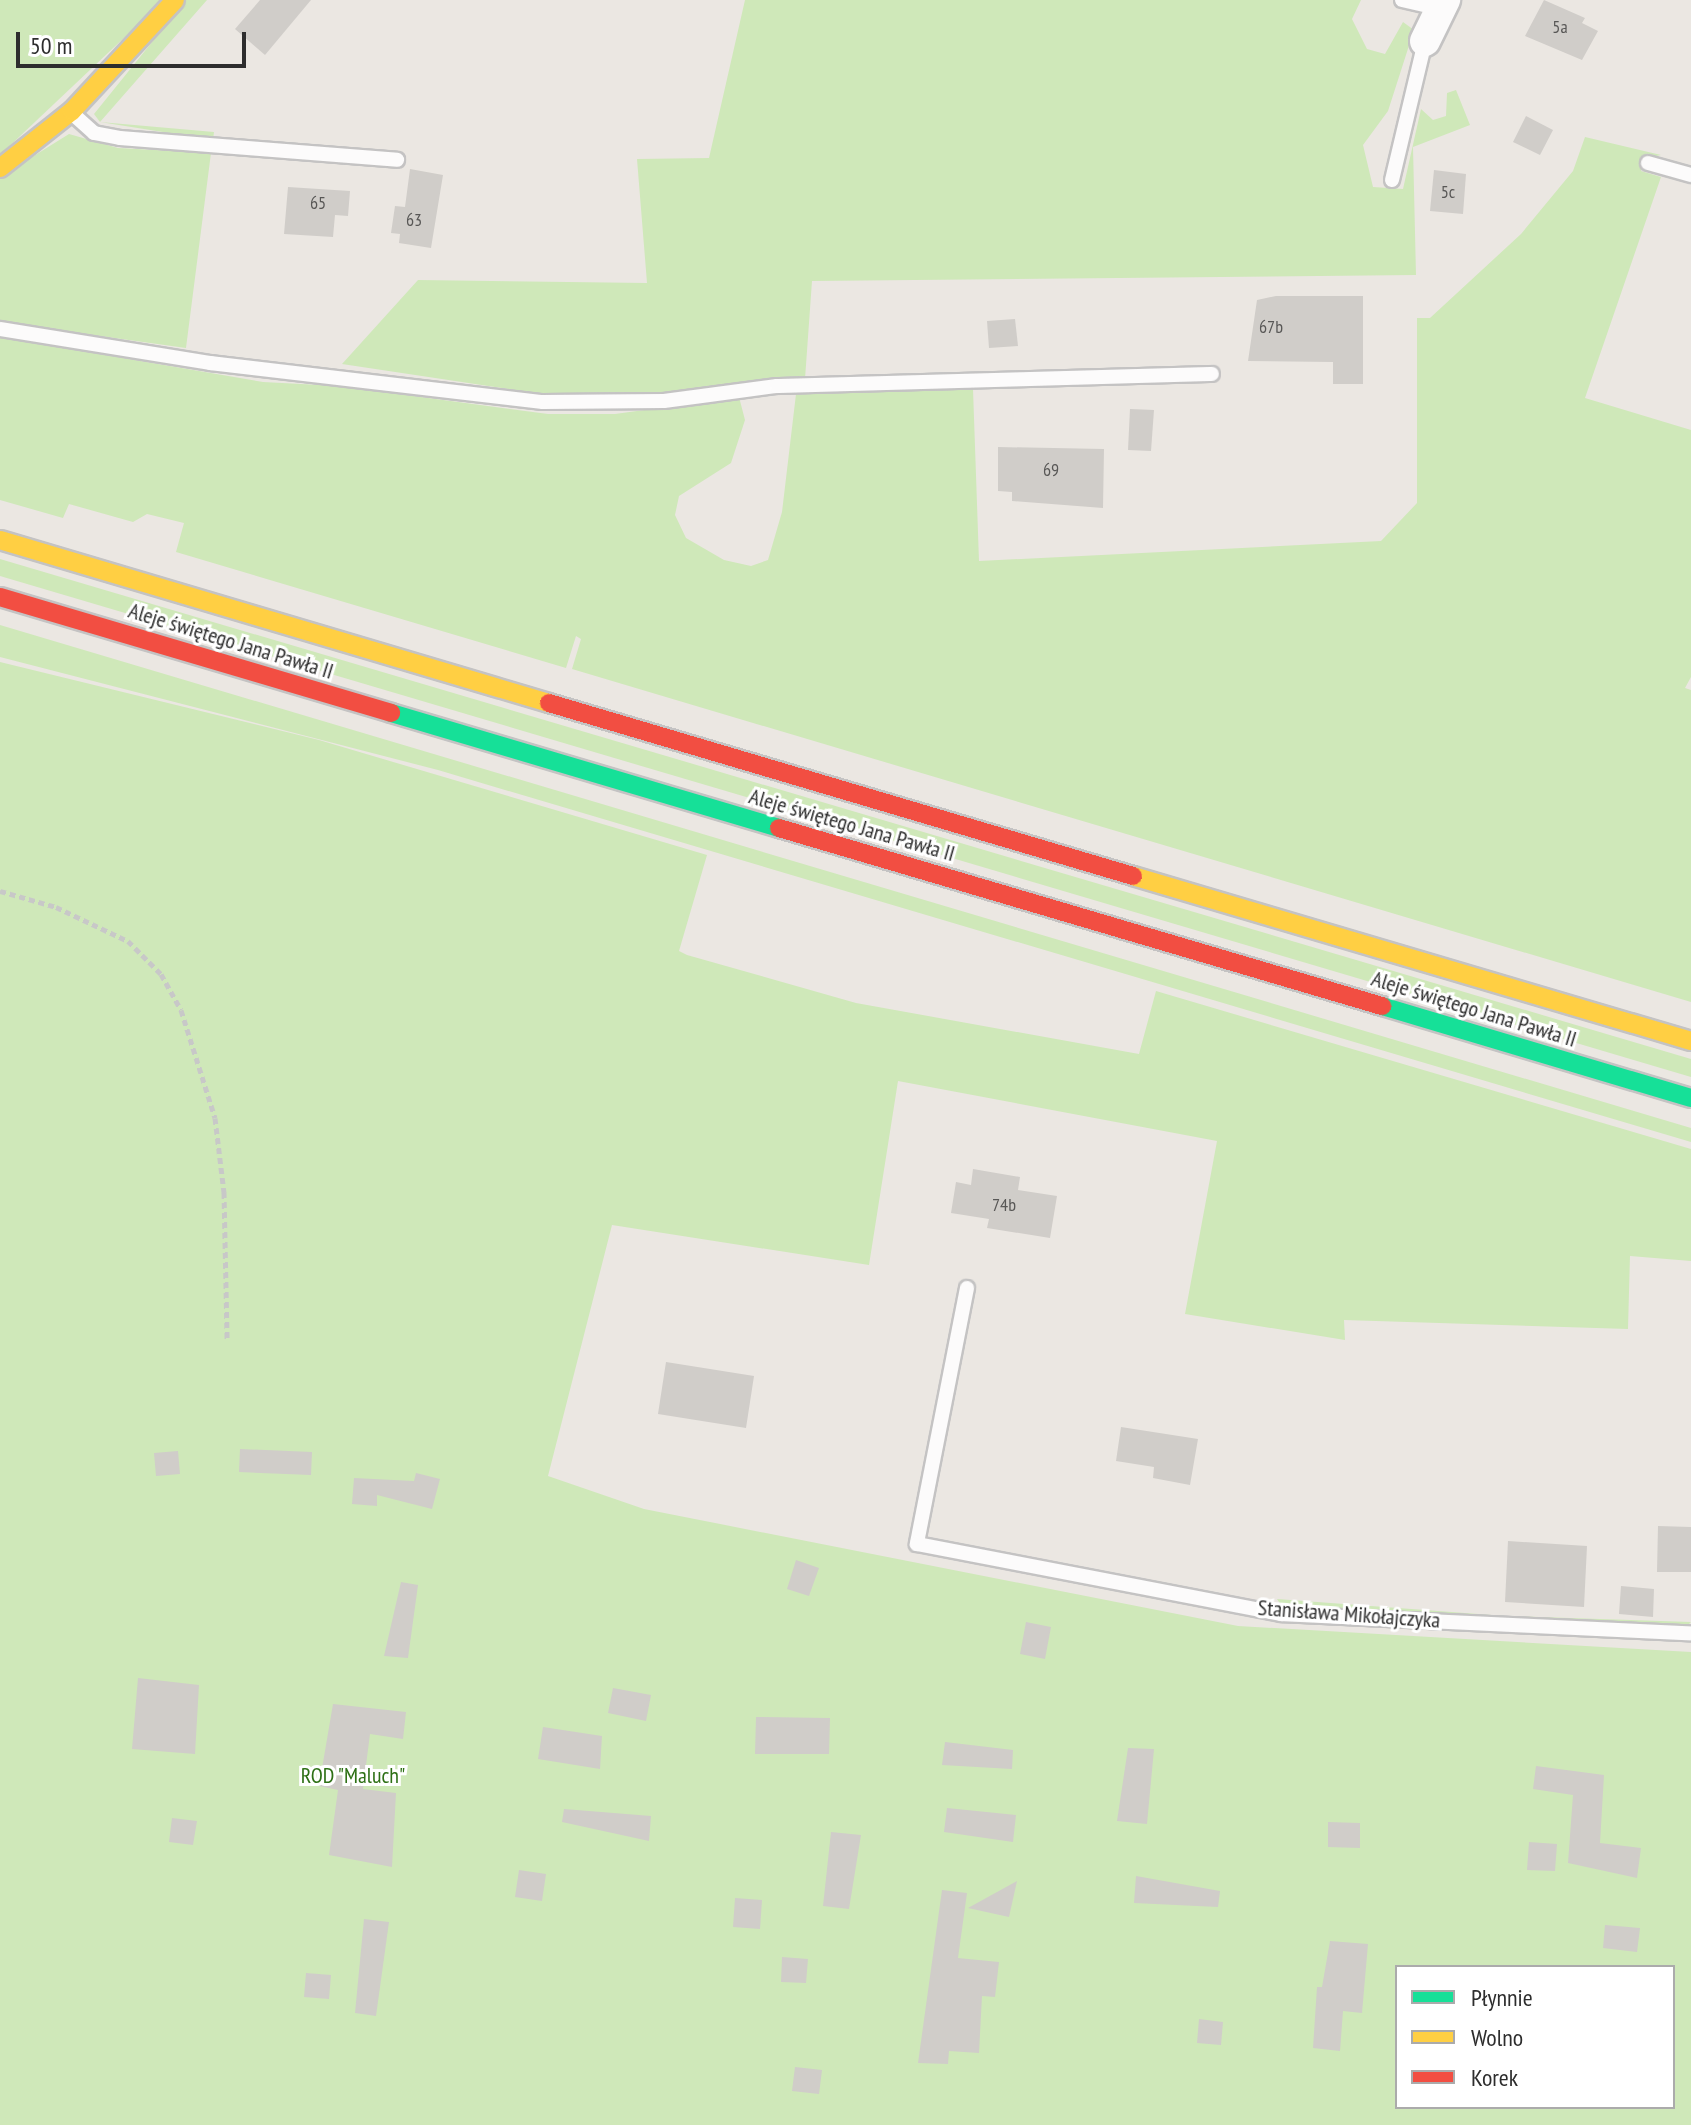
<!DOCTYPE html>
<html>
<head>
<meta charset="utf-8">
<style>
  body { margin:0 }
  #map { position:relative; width:1691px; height:2125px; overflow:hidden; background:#ebe7e2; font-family:"PT Sans Narrow",sans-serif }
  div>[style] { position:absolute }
  .green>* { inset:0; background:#cfe8b9 }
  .building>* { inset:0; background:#d0cdc9 }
  .path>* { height:5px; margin-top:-2.5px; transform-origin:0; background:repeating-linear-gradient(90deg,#c8c8c8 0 6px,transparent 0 10px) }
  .roads { filter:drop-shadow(2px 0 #c4c3c3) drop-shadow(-2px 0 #c4c3c3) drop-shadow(0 2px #c4c3c3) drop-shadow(0 -2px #c4c3c3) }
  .lane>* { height:14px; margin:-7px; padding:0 7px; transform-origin:7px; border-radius:7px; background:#fcfbfb }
  .street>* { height:30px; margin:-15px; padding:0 15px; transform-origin:15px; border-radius:15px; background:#fcfbfb }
  .fast>* { height:18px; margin:-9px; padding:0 9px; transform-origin:9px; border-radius:9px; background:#16e098 }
  .slow>* { height:18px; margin:-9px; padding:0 9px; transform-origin:9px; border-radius:9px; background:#ffcf43 }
  .jam>* { height:18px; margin:-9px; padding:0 9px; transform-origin:9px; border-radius:9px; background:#f24e42 }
  span { translate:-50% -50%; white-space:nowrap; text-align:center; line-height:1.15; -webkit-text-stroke:6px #fff; paint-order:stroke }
  .number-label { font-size:18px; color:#585756 }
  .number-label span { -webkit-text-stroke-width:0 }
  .street-label { font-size:22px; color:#2d2d2d }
  .park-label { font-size:22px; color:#2e7016 }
  .legend { position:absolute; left:1395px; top:1965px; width:280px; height:144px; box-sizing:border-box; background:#fff; border:2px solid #ababab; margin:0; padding:10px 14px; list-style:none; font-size:24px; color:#2d2d2d }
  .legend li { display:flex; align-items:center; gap:16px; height:40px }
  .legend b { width:40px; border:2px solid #ababab }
  .scale { position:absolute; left:16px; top:32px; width:230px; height:36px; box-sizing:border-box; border:4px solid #2d2d2d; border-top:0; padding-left:10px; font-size:24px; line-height:28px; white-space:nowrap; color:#2d2d2d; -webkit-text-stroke:6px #fff; paint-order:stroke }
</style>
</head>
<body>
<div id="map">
  <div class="green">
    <div style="clip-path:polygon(0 0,164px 0,0 155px)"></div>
    <div style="clip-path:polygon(186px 0,207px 0,100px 122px,214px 132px,213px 140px,100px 122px,94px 114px)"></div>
    <div style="clip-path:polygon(745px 0,1361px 0,1352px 19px,1367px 49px,1385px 54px,1403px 22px,1414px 30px,1388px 111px,1363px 145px,1373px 187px,1403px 189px,1421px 109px,1433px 120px,1446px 116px,1447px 93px,1456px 90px,1470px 125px,1413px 147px,1416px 275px,812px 281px,805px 379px,660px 394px,542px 394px,342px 364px,418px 280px,647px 283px,637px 159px,709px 158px)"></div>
    <div style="clip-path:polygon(69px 134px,118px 148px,211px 153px,186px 348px,0 322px,0 177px)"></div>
    <div style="clip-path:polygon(1585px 137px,1661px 155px,1642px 159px,1641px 171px,1661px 177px,1585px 398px,1691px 430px,1691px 677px,1685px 688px,1691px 690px,1691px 1002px,572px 669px,581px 639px,576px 636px,566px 668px,176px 552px,184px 523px,147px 514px,133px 522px,69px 504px,63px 518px,0 500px,0 337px,263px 382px,339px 386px,548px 414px,615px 414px,739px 397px,745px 420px,731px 463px,679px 496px,675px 515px,686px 538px,724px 560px,751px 566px,768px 560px,782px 512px,796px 394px,823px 391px,973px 389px,979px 561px,1381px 541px,1417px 503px,1417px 318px,1430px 318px,1521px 234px,1573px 171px)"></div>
    <div style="clip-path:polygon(0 559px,1691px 1059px,1691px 1077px,0 576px)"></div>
    <div style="clip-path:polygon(0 625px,1691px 1128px,1691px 1142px,438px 770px,0 657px)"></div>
    <div style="clip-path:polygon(evenodd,0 662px,319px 740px,707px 855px,679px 951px,687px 955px,856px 1003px,1139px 1054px,1156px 991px,1691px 1149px,1691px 1261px,1630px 1256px,1628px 1329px,1344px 1320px,1345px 1340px,1185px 1314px,1217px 1141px,898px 1081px,869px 1265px,612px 1225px,548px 1476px,644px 1509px,1238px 1626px,1691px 1652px,1691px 2125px,0 2125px,0 662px,1397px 1967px,1673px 1967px,1673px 2107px,1397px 2107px,1397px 1967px)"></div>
    <div style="clip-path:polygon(1277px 1599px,1505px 1616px,1691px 1622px,1685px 1628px,1504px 1618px,1281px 1605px)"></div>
  </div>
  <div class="building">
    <div style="clip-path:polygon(260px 0,311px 0,265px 55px,235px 29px)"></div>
    <div style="clip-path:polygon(1544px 0,1585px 18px,1582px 23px,1598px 31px,1582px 60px,1525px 36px)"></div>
    <div style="clip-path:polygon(1526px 116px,1553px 130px,1540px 155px,1513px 142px)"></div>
    <div style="clip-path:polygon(410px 169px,443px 175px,431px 248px,399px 243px,400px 234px,391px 233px,395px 206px,405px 207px)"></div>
    <div style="clip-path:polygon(1434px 170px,1466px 174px,1463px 214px,1430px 211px)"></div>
    <div style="clip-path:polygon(288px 187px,350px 191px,348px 216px,335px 215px,333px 237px,284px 234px)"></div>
    <div style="clip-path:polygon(1276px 296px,1363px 296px,1363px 384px,1333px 384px,1333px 362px,1248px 361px,1257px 300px)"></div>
    <div style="clip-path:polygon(1015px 319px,1018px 346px,989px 348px,987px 321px)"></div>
    <div style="clip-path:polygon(1130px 409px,1154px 410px,1151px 451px,1128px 450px)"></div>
    <div style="clip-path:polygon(998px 447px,1104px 449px,1103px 508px,1012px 501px,1012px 492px,998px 491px)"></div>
    <div style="clip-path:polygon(973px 1169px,1020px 1177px,1018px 1190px,1057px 1196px,1050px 1238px,987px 1228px,989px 1219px,951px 1213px,956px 1182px,971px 1185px)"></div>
    <div style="clip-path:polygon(666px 1362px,754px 1376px,746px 1428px,658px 1414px)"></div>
    <div style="clip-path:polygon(1121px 1427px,1198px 1439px,1190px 1485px,1153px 1478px,1154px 1467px,1116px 1461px)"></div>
    <div style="clip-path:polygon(240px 1449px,312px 1452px,311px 1475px,239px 1472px)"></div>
    <div style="clip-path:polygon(178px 1451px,180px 1474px,156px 1476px,154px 1453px)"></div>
    <div style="clip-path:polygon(416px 1473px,440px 1479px,432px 1509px,377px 1495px,377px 1506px,352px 1504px,354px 1478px,414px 1481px)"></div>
    <div style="clip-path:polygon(1658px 1526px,1691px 1527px,1691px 1572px,1657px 1572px)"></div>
    <div style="clip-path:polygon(1508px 1541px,1587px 1546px,1584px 1607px,1505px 1602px)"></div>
    <div style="clip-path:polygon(796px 1560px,819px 1568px,809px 1596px,787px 1589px)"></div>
    <div style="clip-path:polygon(401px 1582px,418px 1585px,408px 1658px,384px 1656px)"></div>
    <div style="clip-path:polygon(1621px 1586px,1654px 1589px,1653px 1617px,1619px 1614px)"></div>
    <div style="clip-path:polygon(1026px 1622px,1051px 1627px,1045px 1659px,1020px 1654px)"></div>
    <div style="clip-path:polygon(138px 1678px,199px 1685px,195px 1754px,132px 1749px)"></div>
    <div style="clip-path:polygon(613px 1688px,651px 1695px,646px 1721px,608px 1713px)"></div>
    <div style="clip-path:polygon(333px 1704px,406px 1712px,403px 1739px,370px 1734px,363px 1789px,396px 1793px,392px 1867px,329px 1855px,338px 1790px,319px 1786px)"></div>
    <div style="clip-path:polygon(756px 1717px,830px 1718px,829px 1754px,755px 1754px)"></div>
    <div style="clip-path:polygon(543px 1727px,602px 1736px,600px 1769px,538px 1759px)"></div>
    <div style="clip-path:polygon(945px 1742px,1013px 1750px,1012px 1769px,942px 1765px)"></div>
    <div style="clip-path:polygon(1128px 1748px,1154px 1749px,1147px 1824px,1117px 1821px)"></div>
    <div style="clip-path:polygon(1536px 1766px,1604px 1775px,1600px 1843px,1641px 1848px,1637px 1878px,1568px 1863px,1573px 1795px,1533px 1789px)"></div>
    <div style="clip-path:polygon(947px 1808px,1016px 1815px,1013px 1842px,944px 1832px)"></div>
    <div style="clip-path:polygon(564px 1809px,651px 1816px,649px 1841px,562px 1822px)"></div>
    <div style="clip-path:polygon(172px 1818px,197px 1821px,193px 1845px,169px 1842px)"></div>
    <div style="clip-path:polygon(1328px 1822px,1360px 1823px,1360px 1848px,1328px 1847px)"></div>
    <div style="clip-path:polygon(831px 1832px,861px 1835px,849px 1909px,823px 1906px)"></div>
    <div style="clip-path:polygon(1529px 1842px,1557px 1844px,1555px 1871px,1527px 1870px)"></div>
    <div style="clip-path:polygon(519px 1870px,546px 1874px,542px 1901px,515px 1897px)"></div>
    <div style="clip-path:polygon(1136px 1876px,1220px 1891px,1218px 1907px,1134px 1903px)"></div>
    <div style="clip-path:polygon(1017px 1881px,1009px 1917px,968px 1908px)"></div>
    <div style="clip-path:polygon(942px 1890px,967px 1893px,958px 1958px,999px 1962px,995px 1997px,982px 1996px,979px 2053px,949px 2051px,948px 2064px,918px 2063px)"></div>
    <div style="clip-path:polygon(735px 1898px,762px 1900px,760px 1929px,733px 1927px)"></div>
    <div style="clip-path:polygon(364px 1919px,389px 1922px,376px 2016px,355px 2013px)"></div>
    <div style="clip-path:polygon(1605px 1925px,1640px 1928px,1637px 1952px,1603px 1948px)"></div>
    <div style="clip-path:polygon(1330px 1941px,1368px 1944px,1362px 2013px,1343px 2011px,1340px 2051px,1313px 2048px,1317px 1987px,1322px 1987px)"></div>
    <div style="clip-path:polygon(782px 1957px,808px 1959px,806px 1983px,781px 1982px)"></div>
    <div style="clip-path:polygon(306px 1973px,331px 1975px,329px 1999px,304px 1997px)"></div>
    <div style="clip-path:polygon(1199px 2019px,1223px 2022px,1221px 2045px,1197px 2043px)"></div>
    <div style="clip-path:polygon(795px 2067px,822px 2070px,819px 2094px,792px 2091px)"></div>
  </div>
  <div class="path">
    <div style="left:0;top:891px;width:58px;rotate:15.9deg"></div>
    <div style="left:56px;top:907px;width:80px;rotate:25.3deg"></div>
    <div style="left:128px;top:941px;width:47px;rotate:45deg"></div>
    <div style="left:161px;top:974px;width:41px;rotate:60.9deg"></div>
    <div style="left:181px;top:1010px;width:113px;rotate:72.5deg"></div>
    <div style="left:215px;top:1118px;width:75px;rotate:83.1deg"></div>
    <div style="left:224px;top:1192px;width:149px;rotate:88.8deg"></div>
  </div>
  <div class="roads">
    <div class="lane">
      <div style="left:1402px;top:0;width:39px;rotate:13deg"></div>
      <div style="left:74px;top:115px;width:27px;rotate:42deg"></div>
      <div style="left:94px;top:133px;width:26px;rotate:11deg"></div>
      <div style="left:120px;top:138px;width:278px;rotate:4.5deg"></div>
      <div style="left:1648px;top:163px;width:45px;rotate:15.6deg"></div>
      <div style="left:1392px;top:180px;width:143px;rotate:-76.6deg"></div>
      <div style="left:0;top:329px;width:213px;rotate:9.2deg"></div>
      <div style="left:210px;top:363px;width:335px;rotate:6.7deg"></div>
      <div style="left:543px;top:402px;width:121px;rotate:-0.5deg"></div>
      <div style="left:664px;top:401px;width:114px;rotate:-7.6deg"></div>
      <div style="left:777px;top:386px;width:435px;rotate:-1.6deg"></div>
      <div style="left:967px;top:1288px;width:261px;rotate:101.1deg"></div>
      <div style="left:917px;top:1544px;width:371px;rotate:10.9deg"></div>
      <div style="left:1281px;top:1614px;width:410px;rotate:2.7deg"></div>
    </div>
    <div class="street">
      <div style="left:1425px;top:41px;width:46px;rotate:-64deg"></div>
    </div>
    <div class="fast">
      <div style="left:391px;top:713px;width:405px;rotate:16.5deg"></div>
      <div style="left:1382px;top:1006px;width:322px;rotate:16.6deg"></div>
    </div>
    <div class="slow">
      <div style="left:0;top:168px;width:92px;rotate:-38.4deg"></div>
      <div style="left:72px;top:111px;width:151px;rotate:-47.1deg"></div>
      <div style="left:0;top:540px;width:573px;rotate:16.54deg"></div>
      <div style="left:1133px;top:876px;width:582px;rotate:16.47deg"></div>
    </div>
    <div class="jam">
      <div style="left:0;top:597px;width:408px;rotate:16.5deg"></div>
      <div style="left:549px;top:703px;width:609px;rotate:16.5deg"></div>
      <div style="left:779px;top:828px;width:629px;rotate:16.45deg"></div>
    </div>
  </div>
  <div class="number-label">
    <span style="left:1560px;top:27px">5a</span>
    <span style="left:1448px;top:192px">5c</span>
    <span style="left:318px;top:203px">65</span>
    <span style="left:414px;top:220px">63</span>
    <span style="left:1271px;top:327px">67b</span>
    <span style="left:1051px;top:470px">69</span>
    <span style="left:1004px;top:1205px">74b</span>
  </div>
  <div class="street-label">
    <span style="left:231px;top:641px;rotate:17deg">Aleje świętego Jana Pawła II</span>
    <span style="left:852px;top:825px;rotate:16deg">Aleje świętego Jana Pawła II</span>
    <span style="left:1474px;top:1009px;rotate:17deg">Aleje świętego Jana Pawła II</span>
    <span style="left:1349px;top:1614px;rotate:4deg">Stanisława Mikołajczyka</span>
  </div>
  <div class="park-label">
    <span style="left:353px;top:1776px">ROD "Maluch"</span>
  </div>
  <ul class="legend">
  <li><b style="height:10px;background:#16e098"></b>Płynnie</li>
  <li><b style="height:10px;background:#ffcf43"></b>Wolno</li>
  <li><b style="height:10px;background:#f24e42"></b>Korek</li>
  </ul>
  <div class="scale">50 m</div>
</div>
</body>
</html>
